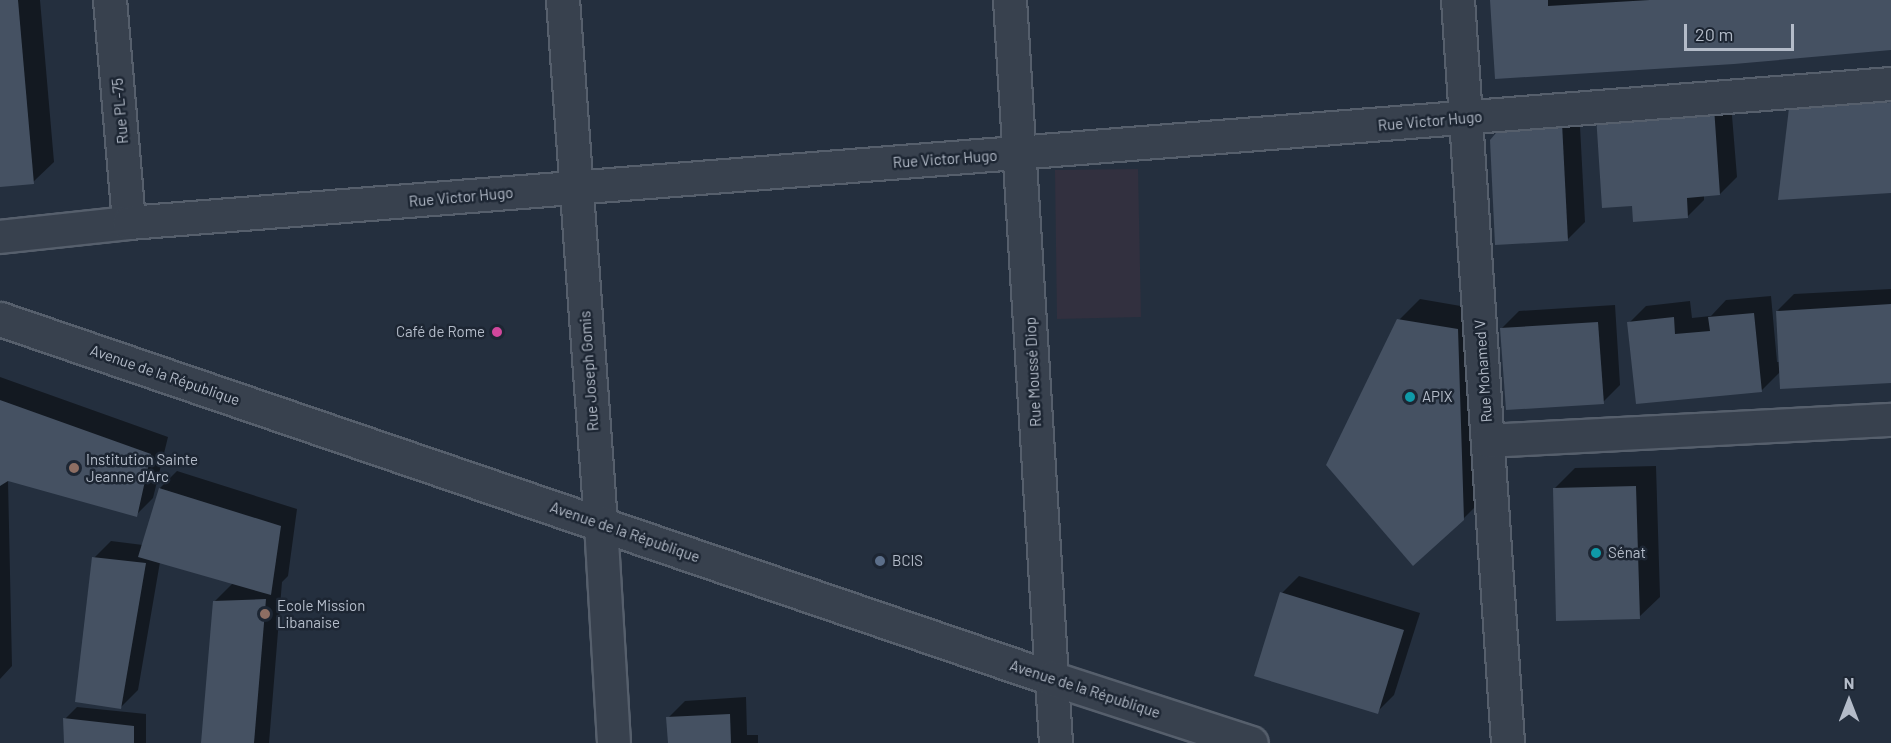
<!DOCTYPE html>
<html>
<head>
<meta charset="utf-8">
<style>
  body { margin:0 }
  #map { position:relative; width:1891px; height:743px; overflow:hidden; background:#242f3e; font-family:Barlow,sans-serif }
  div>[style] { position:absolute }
  .medical>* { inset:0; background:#32303f }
  .shadow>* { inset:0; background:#0007 }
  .building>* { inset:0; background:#455162 }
  .roads { filter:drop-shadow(2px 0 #565f6c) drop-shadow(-2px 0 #565f6c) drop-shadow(0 2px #565f6c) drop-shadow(0 -2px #565f6c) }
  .minor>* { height:32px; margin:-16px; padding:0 16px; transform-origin:16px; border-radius:16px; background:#38414e }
  .tertiary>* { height:33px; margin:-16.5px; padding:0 16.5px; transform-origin:16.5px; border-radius:16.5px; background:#38414e }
  .dots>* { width:16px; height:16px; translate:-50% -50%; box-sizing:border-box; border:3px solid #1d2633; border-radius:50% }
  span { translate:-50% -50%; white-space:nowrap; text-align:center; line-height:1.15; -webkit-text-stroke:5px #1d2633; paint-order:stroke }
  .street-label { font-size:15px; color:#b4bcc9 }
  .poi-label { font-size:15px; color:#b4bcc9 }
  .right { translate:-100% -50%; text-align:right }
  .left { translate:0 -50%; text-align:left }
  .north { position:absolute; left:1819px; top:671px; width:60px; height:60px; -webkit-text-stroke:4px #1d2633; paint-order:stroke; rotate:0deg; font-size:16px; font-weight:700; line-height:24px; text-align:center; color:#b4bcc9 }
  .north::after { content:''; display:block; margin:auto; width:21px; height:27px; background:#b4bcc9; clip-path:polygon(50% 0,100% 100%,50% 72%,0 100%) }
  .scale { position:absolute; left:1684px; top:24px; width:110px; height:27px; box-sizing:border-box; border:3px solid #b4bcc9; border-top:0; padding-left:8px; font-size:18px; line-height:21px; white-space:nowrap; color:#b4bcc9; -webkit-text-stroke:4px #1d2633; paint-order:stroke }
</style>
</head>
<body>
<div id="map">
  <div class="medical">
    <div style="clip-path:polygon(1138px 169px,1141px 317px,1057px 319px,1055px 170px)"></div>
  </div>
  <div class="shadow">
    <div style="clip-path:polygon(0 0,40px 0,54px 162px,33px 182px,0 185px)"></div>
    <div style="clip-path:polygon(1492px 0,1891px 0,1891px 49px)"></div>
    <div style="clip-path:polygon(1891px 87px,1891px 191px,1791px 109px,1808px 92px)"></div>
    <div style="clip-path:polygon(1730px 91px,1737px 177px,1720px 194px,1704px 195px,1704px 200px,1687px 217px,1633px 204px)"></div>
    <div style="clip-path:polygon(1579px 107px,1585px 222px,1568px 239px,1491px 141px)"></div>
    <div style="clip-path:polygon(1891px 289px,1891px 381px,1781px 371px,1762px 390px,1629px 323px,1646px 306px,1690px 301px,1692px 318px,1711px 316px,1726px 300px,1771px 296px,1777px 362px,1780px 362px,1777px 311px,1794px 294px)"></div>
    <div style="clip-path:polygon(1420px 299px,1478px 309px,1484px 498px,1463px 519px,1399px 320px)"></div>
    <div style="clip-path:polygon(1615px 305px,1620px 385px,1603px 402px,1502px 328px,1519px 311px)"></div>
    <div style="clip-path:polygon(0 377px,168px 437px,153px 498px,136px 515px,8px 480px,12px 666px,0 679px)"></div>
    <div style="clip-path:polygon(1656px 466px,1660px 597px,1639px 617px,1554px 489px,1575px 468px)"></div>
    <div style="clip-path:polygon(177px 471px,297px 509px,288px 576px,282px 582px,269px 743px,202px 743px,215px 601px,233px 583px,160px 562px,138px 690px,121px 707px,94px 558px,111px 541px,143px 545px,160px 488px)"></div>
    <div style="clip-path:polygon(1299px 576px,1420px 613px,1394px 695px,1377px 712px,1282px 593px)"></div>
    <div style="clip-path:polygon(746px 697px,747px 735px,758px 735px,758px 743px,670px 743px,668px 718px,685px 701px)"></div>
    <div style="clip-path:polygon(77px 707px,146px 714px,146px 743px,65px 743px,65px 719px)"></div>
  </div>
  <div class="building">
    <div style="clip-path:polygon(0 0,18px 0,34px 184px,0 187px)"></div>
    <div style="clip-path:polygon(1490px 0,1548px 0,1548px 6px,1650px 0,1891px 0,1891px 50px,1734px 64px,1495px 79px)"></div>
    <div style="clip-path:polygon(1891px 102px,1891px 193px,1778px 200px,1789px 108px)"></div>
    <div style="clip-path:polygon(1714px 107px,1720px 195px,1687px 198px,1688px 218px,1633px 222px,1632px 206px,1602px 208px,1596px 115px)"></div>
    <div style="clip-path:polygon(1562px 123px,1568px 241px,1495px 245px,1490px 140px,1501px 127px)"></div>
    <div style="clip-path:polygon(1891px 304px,1891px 383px,1780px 389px,1776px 311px)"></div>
    <div style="clip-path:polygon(1754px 313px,1762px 392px,1636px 404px,1627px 322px,1674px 317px,1675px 334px,1710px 331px,1708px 317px)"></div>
    <div style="clip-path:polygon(1397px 319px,1458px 329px,1464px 520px,1413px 566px,1326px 465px)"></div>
    <div style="clip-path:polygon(1598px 322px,1604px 404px,1506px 410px,1500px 328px)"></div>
    <div style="clip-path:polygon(0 400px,151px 454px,137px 517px,8px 481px,0 486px)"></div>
    <div style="clip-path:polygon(1636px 486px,1640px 619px,1556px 621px,1553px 488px)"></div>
    <div style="clip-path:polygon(159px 488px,281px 526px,271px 595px,138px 557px)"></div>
    <div style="clip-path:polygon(92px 557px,146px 563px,121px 709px,75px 702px)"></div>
    <div style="clip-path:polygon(1280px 592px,1404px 630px,1378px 714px,1254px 676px)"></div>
    <div style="clip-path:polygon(266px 599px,254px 743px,201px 743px,213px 601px)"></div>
    <div style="clip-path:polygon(730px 714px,731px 743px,668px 743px,666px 717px)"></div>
    <div style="clip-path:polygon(63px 718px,134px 726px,134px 743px,64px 743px)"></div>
  </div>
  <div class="roads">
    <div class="minor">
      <div style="left:110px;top:0;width:224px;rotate:85.1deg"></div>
      <div style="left:563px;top:0;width:525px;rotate:85.85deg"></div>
      <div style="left:601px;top:524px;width:219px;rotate:86.6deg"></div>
      <div style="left:1010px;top:0;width:744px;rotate:86.46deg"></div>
      <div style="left:1458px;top:0;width:745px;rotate:86.15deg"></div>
      <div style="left:0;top:237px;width:130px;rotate:-6.2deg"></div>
      <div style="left:129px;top:223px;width:1767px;rotate:-4.51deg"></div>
      <div style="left:1488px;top:441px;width:404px;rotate:-3deg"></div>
    </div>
    <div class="tertiary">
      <div style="left:0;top:319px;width:1111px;rotate:18.86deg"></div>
      <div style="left:1051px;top:678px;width:210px;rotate:18deg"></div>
    </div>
  </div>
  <div class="dots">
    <div style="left:497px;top:332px;background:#d1479c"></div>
    <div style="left:1410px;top:397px;background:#0f9aa8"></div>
    <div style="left:74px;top:468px;background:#8d6e63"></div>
    <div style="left:1596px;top:553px;background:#0f9aa8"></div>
    <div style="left:880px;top:561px;background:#5c6f8a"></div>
    <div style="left:265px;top:614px;background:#8d6e63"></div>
  </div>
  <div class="street-label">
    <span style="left:120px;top:111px;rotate:-95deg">Rue PL-75</span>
    <span style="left:1430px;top:121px;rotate:-5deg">Rue Victor Hugo</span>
    <span style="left:945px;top:159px;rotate:-4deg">Rue Victor Hugo</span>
    <span style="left:461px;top:197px;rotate:-5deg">Rue Victor Hugo</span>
    <span style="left:589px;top:371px;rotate:-94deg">Rue Joseph Gomis</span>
    <span style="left:1483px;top:371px;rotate:-94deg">Rue Mohamed V</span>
    <span style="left:1033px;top:372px;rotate:-93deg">Rue Moussé Diop</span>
    <span style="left:165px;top:375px;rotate:19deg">Avenue de la République</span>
    <span style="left:625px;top:532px;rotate:19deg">Avenue de la République</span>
    <span style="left:1085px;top:689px;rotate:18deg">Avenue de la République</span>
  </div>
  <div class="poi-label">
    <span class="right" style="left:485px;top:332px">Café de Rome</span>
    <span class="left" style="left:1422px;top:397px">APIX</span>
    <span class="left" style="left:86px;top:468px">Institution Sainte<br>Jeanne d'Arc</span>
    <span class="left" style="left:1608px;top:553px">Sénat</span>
    <span class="left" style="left:892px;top:561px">BCIS</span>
    <span class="left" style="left:277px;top:614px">Ecole Mission<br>Libanaise</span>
  </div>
  <div class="north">N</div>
  <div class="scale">20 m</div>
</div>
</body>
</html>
